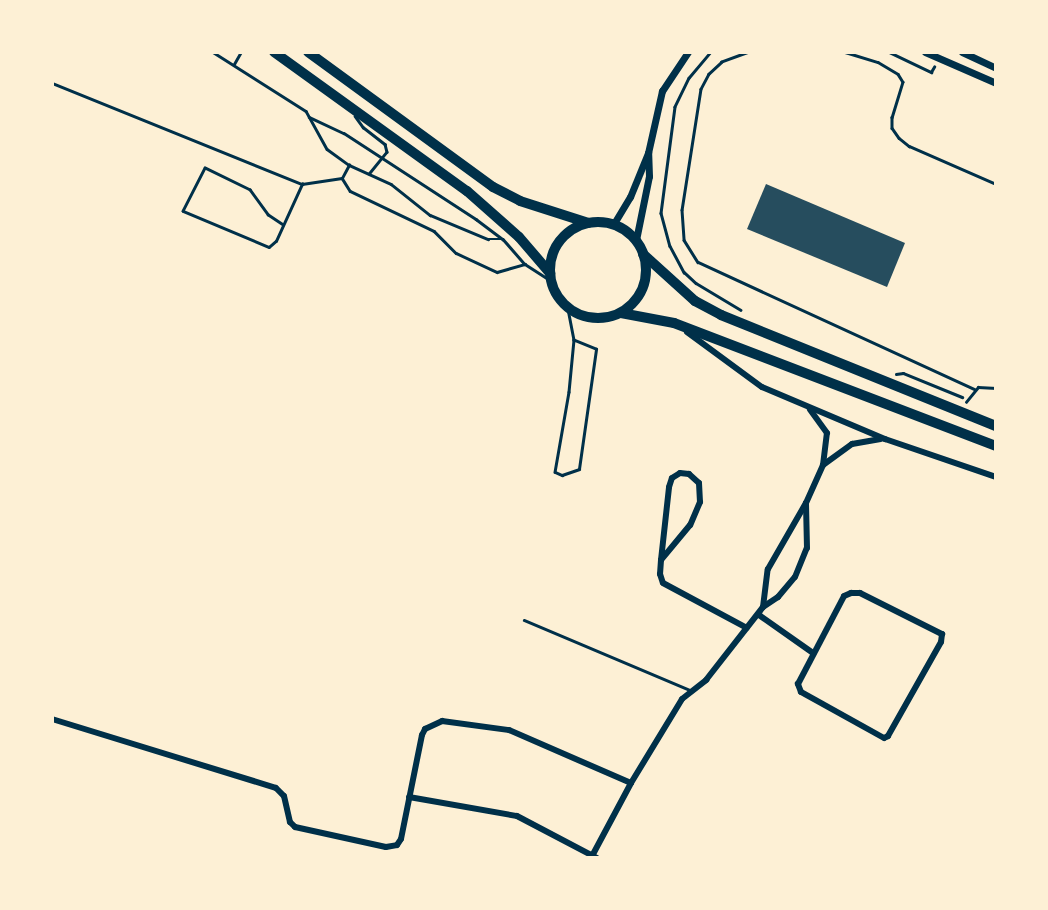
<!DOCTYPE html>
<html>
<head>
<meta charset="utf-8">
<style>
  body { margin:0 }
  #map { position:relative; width:1048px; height:910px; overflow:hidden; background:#fdf0d5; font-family:Lora,serif }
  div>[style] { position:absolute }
  .building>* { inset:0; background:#264d5e }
  .path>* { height:2.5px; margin:-1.25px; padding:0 1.25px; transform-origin:1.25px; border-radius:1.25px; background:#003049 }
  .service>* { height:2.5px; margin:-1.25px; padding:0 1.25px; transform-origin:1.25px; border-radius:1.25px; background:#003049 }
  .minor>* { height:6px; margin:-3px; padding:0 3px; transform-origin:3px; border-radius:3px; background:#003049 }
  .tertiary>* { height:7px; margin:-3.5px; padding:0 3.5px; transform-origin:3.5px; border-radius:3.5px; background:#003049 }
  .primary>* { height:10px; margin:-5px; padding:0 5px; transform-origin:5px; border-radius:5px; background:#003049 }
  .primary>.ring { margin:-5px; padding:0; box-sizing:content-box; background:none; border:10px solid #003049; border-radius:50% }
  span { translate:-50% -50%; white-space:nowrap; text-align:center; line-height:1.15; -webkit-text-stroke:5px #fdf0d5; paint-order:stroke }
  .frame { position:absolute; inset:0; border:54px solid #fdf0d5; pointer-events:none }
</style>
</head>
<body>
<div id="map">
  <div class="building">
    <div style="clip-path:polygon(766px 184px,905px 243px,887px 287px,747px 229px)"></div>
  </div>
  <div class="path">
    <div style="left:711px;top:52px;width:34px;rotate:130deg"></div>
    <div style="left:689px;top:78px;width:32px;rotate:116deg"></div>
    <div style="left:675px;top:107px;width:107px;rotate:97.5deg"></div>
    <div style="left:661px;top:213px;width:34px;rotate:75deg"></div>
    <div style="left:670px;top:246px;width:30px;rotate:62deg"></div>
    <div style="left:684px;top:272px;width:16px;rotate:43deg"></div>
    <div style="left:696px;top:283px;width:52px;rotate:31deg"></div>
    <div style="left:889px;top:52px;width:47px;rotate:25.5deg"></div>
    <div style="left:931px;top:72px;width:6px;rotate:-59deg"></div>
    <div style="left:896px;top:374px;width:7px;rotate:-8deg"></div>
    <div style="left:903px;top:373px;width:64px;rotate:22.1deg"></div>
  </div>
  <div class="service">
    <div style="left:213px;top:52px;width:110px;rotate:32.4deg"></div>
    <div style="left:306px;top:111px;width:43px;rotate:61.1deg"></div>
    <div style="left:327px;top:149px;width:27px;rotate:36deg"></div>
    <div style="left:349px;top:165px;width:46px;rotate:24.3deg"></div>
    <div style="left:391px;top:184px;width:50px;rotate:38.5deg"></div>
    <div style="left:430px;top:215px;width:63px;rotate:22.5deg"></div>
    <div style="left:488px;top:239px;width:15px"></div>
    <div style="left:749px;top:52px;width:29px;rotate:160deg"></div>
    <div style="left:722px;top:62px;width:18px;rotate:137deg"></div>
    <div style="left:709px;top:74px;width:17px;rotate:118deg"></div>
    <div style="left:701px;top:89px;width:122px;rotate:98.9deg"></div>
    <div style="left:682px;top:210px;width:30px;rotate:86deg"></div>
    <div style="left:684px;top:240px;width:26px;rotate:58deg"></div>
    <div style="left:698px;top:262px;width:304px;rotate:24.7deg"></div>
    <div style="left:845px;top:52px;width:34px;rotate:17deg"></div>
    <div style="left:878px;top:62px;width:23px;rotate:31deg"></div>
    <div style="left:898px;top:74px;width:9px;rotate:58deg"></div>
    <div style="left:903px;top:82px;width:37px;rotate:107deg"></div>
    <div style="left:892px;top:117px;width:11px;rotate:90deg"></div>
    <div style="left:892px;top:128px;width:12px;rotate:55deg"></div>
    <div style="left:899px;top:138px;width:13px;rotate:39deg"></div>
    <div style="left:909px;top:146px;width:95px;rotate:23.6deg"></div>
    <div style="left:234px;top:64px;width:14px;rotate:-60deg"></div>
    <div style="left:52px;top:83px;width:270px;rotate:22deg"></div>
    <div style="left:302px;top:184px;width:40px;rotate:-8.5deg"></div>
    <div style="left:342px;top:178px;width:15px;rotate:-62deg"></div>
    <div style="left:355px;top:116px;width:14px;rotate:54deg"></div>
    <div style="left:363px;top:127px;width:28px;rotate:38deg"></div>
    <div style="left:385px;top:144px;width:8px;rotate:76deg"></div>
    <div style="left:387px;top:152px;width:28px;rotate:129deg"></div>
    <div style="left:309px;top:117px;width:38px;rotate:25deg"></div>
    <div style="left:344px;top:133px;width:158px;rotate:33.1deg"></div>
    <div style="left:476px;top:219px;width:34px;rotate:37deg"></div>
    <div style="left:503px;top:239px;width:33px;rotate:49deg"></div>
    <div style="left:342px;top:178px;width:15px;rotate:58deg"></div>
    <div style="left:350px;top:191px;width:93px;rotate:25.5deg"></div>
    <div style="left:434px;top:231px;width:31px;rotate:45deg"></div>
    <div style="left:456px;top:253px;width:45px;rotate:24.9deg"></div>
    <div style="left:497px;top:272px;width:29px;rotate:-16deg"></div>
    <div style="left:525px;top:264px;width:31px;rotate:33deg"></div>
    <div style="left:283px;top:225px;width:18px;rotate:-146deg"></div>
    <div style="left:268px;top:215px;width:31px;rotate:-126deg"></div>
    <div style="left:250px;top:190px;width:50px;rotate:-153.9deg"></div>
    <div style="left:205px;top:168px;width:48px;rotate:117.1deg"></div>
    <div style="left:183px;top:211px;width:93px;rotate:22.7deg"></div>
    <div style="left:269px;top:247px;width:9px;rotate:-41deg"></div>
    <div style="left:276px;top:241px;width:63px;rotate:-65.5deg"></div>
    <div style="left:568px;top:309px;width:32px;rotate:79deg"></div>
    <div style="left:574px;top:340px;width:52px;rotate:95.5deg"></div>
    <div style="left:569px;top:392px;width:81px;rotate:99.9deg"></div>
    <div style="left:555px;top:472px;width:8px;rotate:23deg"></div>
    <div style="left:562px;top:475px;width:18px;rotate:-19deg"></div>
    <div style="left:579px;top:469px;width:121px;rotate:-81.9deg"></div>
    <div style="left:596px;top:349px;width:24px;rotate:-158deg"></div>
    <div style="left:966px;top:402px;width:19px;rotate:-51deg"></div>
    <div style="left:978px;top:387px;width:18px;rotate:3deg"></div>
    <div style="left:524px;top:620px;width:180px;rotate:22.9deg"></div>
  </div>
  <div class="minor">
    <div style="left:687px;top:332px;width:93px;rotate:36.3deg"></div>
    <div style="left:762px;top:387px;width:134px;rotate:22.9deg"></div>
    <div style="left:885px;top:439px;width:117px;rotate:18.9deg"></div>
    <div style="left:823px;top:465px;width:36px;rotate:-36deg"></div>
    <div style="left:852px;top:444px;width:29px;rotate:-10deg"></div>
    <div style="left:680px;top:473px;width:9px;rotate:6deg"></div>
    <div style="left:689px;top:474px;width:13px;rotate:42deg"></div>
    <div style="left:699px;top:483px;width:19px;rotate:87deg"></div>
    <div style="left:700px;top:502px;width:25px;rotate:113deg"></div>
    <div style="left:690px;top:525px;width:45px;rotate:129.6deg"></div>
    <div style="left:661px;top:560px;width:73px;rotate:-83.7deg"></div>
    <div style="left:669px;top:487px;width:9px;rotate:-72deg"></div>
    <div style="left:672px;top:478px;width:9px;rotate:-32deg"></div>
    <div style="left:661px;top:560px;width:14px;rotate:94deg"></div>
    <div style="left:660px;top:574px;width:9px;rotate:72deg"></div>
    <div style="left:663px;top:583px;width:95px;rotate:28.2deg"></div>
    <div style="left:851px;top:593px;width:9px"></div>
    <div style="left:860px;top:593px;width:92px;rotate:26.6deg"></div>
    <div style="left:942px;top:634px;width:8px;rotate:97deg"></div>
    <div style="left:941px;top:642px;width:108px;rotate:119.4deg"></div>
    <div style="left:888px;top:736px;width:4px;rotate:153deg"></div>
    <div style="left:884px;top:738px;width:95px;rotate:-151deg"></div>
    <div style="left:801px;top:692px;width:9px;rotate:-111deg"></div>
    <div style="left:798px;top:684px;width:99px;rotate:-62.4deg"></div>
    <div style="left:844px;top:596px;width:8px;rotate:-23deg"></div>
    <div style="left:763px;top:607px;width:38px;rotate:-83deg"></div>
    <div style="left:768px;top:569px;width:76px;rotate:-60.1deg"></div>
    <div style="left:806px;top:503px;width:42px;rotate:-65.9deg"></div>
    <div style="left:823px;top:465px;width:32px;rotate:-83deg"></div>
    <div style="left:827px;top:433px;width:29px;rotate:-126deg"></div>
    <div style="left:759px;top:615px;width:66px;rotate:35.1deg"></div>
    <div style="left:52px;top:719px;width:234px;rotate:17.1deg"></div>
    <div style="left:276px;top:788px;width:11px;rotate:45deg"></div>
    <div style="left:284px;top:796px;width:27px;rotate:77deg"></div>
    <div style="left:290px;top:822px;width:7px;rotate:45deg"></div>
    <div style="left:295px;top:827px;width:93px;rotate:12.4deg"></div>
    <div style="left:386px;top:847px;width:11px;rotate:-10deg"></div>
    <div style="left:397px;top:845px;width:7px;rotate:-56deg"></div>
    <div style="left:401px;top:839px;width:106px;rotate:-78.6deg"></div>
    <div style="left:422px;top:735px;width:7px;rotate:-63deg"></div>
    <div style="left:425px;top:729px;width:19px;rotate:-25deg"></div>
    <div style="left:442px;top:721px;width:68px;rotate:7.7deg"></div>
    <div style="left:509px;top:730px;width:133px;rotate:23.5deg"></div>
    <div style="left:409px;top:797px;width:110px;rotate:10deg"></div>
    <div style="left:517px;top:816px;width:90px;rotate:27.7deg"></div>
    <div style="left:591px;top:858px;width:85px;rotate:-61.9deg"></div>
    <div style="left:631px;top:783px;width:98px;rotate:-58.7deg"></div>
    <div style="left:682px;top:699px;width:31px;rotate:-38deg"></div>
    <div style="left:706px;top:680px;width:93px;rotate:-52deg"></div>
    <div style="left:763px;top:607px;width:18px;rotate:-34deg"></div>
    <div style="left:778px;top:597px;width:26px;rotate:-50deg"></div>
    <div style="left:795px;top:577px;width:31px;rotate:-68deg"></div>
    <div style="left:807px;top:548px;width:45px;rotate:-91.3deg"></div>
  </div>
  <div class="tertiary">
    <div style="left:925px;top:52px;width:77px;rotate:23.6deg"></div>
    <div style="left:962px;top:52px;width:38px;rotate:25deg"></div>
    <div style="left:613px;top:225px;width:33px;rotate:-59deg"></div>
    <div style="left:630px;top:197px;width:48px;rotate:-67.8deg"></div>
    <div style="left:648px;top:153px;width:64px;rotate:-77.3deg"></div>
    <div style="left:662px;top:91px;width:47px;rotate:-56.3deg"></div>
    <div style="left:636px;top:240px;width:65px;rotate:-78.5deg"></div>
    <div style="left:649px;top:176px;width:23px;rotate:-92deg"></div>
  </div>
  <div class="primary">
    <div style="left:274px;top:52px;width:238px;rotate:35.8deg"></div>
    <div style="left:467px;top:191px;width:69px;rotate:41.5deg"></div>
    <div style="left:519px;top:237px;width:48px;rotate:49.3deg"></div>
    <div style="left:308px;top:52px;width:229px;rotate:36.1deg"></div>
    <div style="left:493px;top:187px;width:30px;rotate:27deg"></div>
    <div style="left:520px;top:201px;width:72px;rotate:17.7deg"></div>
    <div class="ring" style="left:550px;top:222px;width:86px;height:86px"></div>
    <div style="left:643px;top:254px;width:70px;rotate:42.1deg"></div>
    <div style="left:695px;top:301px;width:30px;rotate:28deg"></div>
    <div style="left:721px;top:315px;width:297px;rotate:22deg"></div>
    <div style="left:621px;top:313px;width:54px;rotate:10.7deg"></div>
    <div style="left:674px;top:323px;width:345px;rotate:20.9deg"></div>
  </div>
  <div class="frame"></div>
</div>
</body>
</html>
